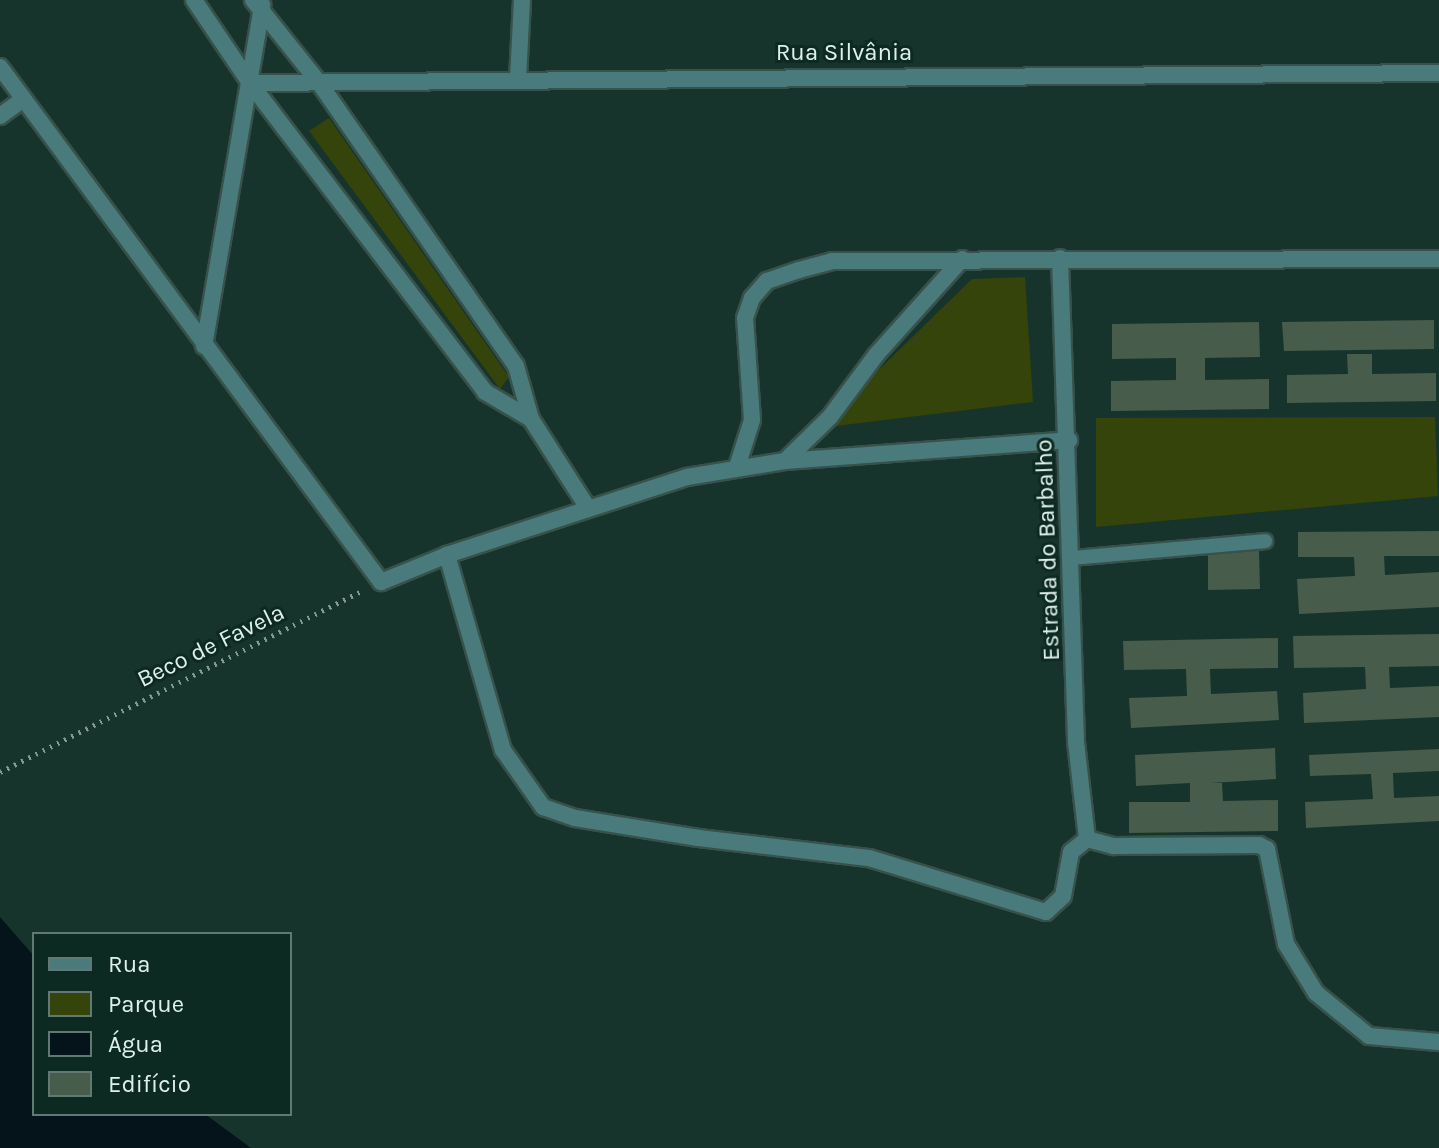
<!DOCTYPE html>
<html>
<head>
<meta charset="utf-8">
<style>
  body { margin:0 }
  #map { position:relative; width:1439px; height:1148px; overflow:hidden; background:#17342c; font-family:Karla,sans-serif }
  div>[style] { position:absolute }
  .green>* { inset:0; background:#34440b }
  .water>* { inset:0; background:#05141a }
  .building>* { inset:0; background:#475c4a }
  .path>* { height:5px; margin-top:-2.5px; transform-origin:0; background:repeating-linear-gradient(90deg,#839992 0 2px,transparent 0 8px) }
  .roads { filter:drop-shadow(2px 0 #37524a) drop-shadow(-2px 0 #37524a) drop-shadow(0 2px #37524a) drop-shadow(0 -2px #37524a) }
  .lane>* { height:14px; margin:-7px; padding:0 7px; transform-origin:7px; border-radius:7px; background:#497b7d }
  .street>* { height:16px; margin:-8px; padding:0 8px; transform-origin:8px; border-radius:8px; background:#497b7d }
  span { translate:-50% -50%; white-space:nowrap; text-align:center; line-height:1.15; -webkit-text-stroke:6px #0d2a22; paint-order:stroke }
  .street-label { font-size:24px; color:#dff0ea }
  .legend { position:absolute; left:32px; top:932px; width:260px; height:184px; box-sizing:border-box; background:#0d2a22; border:2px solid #617972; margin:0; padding:10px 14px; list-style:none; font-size:24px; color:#dff0ea }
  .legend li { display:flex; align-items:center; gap:16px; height:40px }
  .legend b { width:40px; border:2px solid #617972 }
</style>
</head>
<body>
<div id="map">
  <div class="green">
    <div style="clip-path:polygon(329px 118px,509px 377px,500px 389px,309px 131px)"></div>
    <div style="clip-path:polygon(1025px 277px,1033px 402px,819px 428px,972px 279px)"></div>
    <div style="clip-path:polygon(1435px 417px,1438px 496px,1096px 527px,1096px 418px)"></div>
  </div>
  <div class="water">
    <div style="clip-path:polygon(0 917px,34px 956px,34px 1114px,205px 1114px,251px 1148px,0 1148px)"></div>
  </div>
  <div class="building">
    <div style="clip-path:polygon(1434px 320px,1434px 349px,1284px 351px,1282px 322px)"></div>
    <div style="clip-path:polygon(1259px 322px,1260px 357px,1205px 358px,1205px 380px,1269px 379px,1269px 409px,1111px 411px,1111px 381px,1176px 380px,1176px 358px,1112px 359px,1112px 324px)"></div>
    <div style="clip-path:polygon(1347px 354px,1372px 354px,1372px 374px,1436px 373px,1436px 401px,1287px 403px,1287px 375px,1348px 374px)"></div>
    <div style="clip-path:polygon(1439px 531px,1439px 556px,1384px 556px,1385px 575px,1439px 572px,1439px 607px,1299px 614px,1297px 579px,1355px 576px,1354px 557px,1298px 557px,1298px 532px)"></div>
    <div style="clip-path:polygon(1259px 551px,1260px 589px,1208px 590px,1208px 552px)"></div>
    <div style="clip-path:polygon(1439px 634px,1439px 666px,1389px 667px,1390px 688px,1439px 686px,1439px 717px,1304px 723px,1303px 693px,1366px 689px,1365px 667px,1294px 668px,1293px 636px)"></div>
    <div style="clip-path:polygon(1278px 638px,1278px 668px,1210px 669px,1211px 694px,1277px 691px,1279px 720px,1131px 728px,1129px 698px,1187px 696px,1186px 669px,1124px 670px,1123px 641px)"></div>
    <div style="clip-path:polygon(1275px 748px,1276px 779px,1211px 783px,1222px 783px,1223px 801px,1278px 800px,1278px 831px,1129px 833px,1129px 802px,1190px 802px,1190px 783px,1136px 786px,1135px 755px)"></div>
    <div style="clip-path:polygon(1439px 749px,1439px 771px,1393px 773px,1394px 798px,1439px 796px,1439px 821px,1306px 828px,1305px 802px,1373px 799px,1371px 774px,1310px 776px,1309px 755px)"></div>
  </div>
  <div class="path">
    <div style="left:0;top:772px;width:405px;rotate:-26.6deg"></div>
  </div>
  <div class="roads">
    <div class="lane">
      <div style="left:1072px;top:558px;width:194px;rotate:-5deg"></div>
    </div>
    <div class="street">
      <div style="left:194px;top:0;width:100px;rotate:56deg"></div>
      <div style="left:250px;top:83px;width:388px;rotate:52.7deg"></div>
      <div style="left:485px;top:392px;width:53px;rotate:30.4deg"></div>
      <div style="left:253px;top:0;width:107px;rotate:51.4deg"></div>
      <div style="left:320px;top:84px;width:343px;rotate:55.2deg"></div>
      <div style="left:516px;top:366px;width:55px;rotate:74.2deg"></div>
      <div style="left:531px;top:419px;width:106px;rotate:57.4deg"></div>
      <div style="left:0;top:67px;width:641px;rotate:53.51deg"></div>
      <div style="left:381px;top:582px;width:71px;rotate:-22.2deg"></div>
      <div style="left:447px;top:555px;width:252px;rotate:-18deg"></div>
      <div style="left:687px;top:477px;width:99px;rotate:-9.3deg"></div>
      <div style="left:785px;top:461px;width:285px;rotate:-4.2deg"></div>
      <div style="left:518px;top:79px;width:79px;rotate:-87.1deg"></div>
      <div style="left:250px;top:83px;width:1189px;rotate:-0.48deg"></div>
      <div style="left:0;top:116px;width:29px;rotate:-36deg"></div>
      <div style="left:1060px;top:258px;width:484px;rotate:88.1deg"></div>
      <div style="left:1076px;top:742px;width:98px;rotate:83.5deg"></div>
      <div style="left:204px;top:346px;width:346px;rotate:-80.3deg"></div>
      <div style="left:785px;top:461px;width:63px;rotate:-44.4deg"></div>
      <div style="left:830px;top:417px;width:77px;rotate:-53.4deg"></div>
      <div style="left:876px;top:355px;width:129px;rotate:-48.1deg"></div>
      <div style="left:737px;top:467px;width:49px;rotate:-72.3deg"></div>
      <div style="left:752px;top:420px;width:102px;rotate:-93.9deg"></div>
      <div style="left:745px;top:318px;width:21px;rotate:-71deg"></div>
      <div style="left:752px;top:298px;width:23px;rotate:-49deg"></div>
      <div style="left:767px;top:281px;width:34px;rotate:-19deg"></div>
      <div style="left:799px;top:270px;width:34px;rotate:-15deg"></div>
      <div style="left:832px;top:261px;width:607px;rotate:-0.19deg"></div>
      <div style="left:447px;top:555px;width:203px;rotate:74deg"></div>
      <div style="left:503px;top:750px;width:70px;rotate:54.9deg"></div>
      <div style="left:543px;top:807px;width:34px;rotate:19deg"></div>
      <div style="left:575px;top:818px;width:125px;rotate:9.2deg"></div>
      <div style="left:698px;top:838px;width:172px;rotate:6.7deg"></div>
      <div style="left:869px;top:858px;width:185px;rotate:17deg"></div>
      <div style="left:1046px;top:912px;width:23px;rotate:-43deg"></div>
      <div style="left:1063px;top:896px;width:45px;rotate:-79.7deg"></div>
      <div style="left:1071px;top:852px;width:21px;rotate:-39deg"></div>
      <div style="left:1087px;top:839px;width:28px;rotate:15deg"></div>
      <div style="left:1114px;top:846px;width:145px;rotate:-0.4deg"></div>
      <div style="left:1259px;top:845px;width:9px;rotate:27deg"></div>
      <div style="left:1267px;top:849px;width:97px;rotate:78.7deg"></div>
      <div style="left:1286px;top:944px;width:57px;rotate:58.5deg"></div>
      <div style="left:1316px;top:993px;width:68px;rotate:39.1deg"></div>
      <div style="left:1369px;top:1036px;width:70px;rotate:4.9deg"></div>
    </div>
  </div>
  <div class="street-label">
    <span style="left:844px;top:53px">Rua Silvânia</span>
    <span style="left:1048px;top:550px;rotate:-92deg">Estrada do Barbalho</span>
    <span style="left:211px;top:646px;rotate:-26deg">Beco de Favela</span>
  </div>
  <ul class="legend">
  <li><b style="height:10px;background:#497b7d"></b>Rua</li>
  <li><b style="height:22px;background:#34440b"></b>Parque</li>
  <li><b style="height:22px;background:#05141a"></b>Água</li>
  <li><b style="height:22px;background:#475c4a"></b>Edifício</li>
  </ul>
</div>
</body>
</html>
